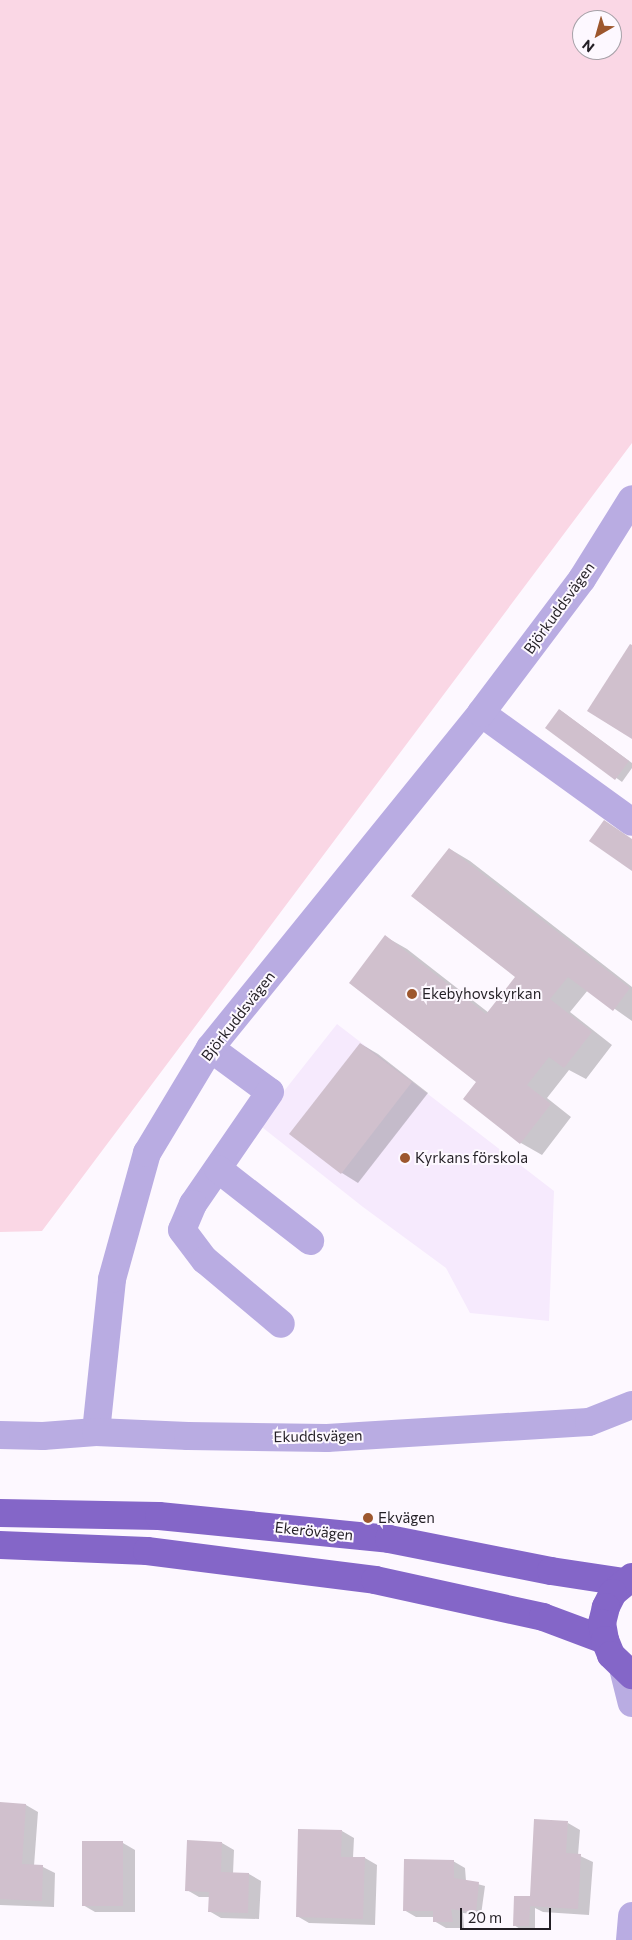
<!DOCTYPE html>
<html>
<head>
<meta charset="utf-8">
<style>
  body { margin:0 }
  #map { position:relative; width:632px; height:1940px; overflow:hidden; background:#fdf8ff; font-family:Commissioner,sans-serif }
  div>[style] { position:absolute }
  .built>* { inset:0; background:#f6eafd }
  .green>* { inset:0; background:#fad7e5 }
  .shadow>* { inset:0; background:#0003 }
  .building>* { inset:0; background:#d0c0cd }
  .minor>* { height:28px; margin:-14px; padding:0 14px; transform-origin:14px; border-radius:14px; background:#b9ace2 }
  .major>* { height:28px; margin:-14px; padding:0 14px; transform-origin:14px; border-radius:14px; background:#8466c8 }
  .dots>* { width:14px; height:14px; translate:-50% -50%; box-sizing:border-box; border:2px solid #fdf8ff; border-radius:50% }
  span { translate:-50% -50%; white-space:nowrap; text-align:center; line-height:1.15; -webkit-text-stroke:4px #fdf8ff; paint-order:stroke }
  .street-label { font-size:15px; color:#231f25 }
  .poi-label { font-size:15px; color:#231f25 }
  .left { translate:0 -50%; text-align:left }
  .north { position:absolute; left:572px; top:10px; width:50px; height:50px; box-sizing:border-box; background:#fdf8ff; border:1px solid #a6a1a8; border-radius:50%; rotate:218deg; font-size:14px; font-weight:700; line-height:20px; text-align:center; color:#231f25 }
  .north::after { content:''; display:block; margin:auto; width:18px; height:22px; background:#9d572e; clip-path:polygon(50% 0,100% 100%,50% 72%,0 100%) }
  .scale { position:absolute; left:460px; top:1908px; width:91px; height:22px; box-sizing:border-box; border:2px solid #231f25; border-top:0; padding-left:6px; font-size:15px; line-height:18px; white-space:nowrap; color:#231f25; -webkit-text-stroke:4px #fdf8ff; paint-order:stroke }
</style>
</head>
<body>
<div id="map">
  <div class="built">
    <div style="clip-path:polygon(337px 1024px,554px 1191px,549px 1321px,470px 1313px,446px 1268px,363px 1207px,258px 1124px)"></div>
  </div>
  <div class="green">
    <div style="clip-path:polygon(evenodd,0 0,632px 0,632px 443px,42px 1231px,0 1232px,0 0,582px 20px,612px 20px,612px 50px,582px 50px,582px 20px)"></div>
  </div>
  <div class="shadow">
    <div style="clip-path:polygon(560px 710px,632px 763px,632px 768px,622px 782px,547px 728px)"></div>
    <div style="clip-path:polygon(450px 849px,470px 861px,632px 987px,632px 1021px,588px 990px,570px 1012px,612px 1045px,586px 1079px,569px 1070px,547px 1098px,571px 1117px,542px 1155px,521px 1143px,478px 1082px,386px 937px,407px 949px,489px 1013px,517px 977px)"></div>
    <div style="clip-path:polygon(361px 1044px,378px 1054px,428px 1093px,358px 1183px,342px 1173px,291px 1134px)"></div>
    <div style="clip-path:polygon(0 1803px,26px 1805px,38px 1812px,34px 1866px,43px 1867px,55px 1873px,54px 1907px,0 1905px)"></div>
    <div style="clip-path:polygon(568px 1823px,580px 1830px,578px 1855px,593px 1862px,589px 1915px,543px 1912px,535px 1908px,535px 1929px,520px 1929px,514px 1925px,531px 1898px)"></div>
    <div style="clip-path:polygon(342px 1831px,354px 1838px,353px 1858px,365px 1858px,377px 1865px,375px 1925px,309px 1923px,297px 1916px)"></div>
    <div style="clip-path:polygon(123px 1843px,135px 1850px,135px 1912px,95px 1912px,83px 1905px)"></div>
    <div style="clip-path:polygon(222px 1843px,234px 1850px,233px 1874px,249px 1874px,261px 1881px,259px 1919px,221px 1918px,209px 1911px,210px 1897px,199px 1897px,187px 1890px)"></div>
    <div style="clip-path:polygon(453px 1861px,465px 1868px,466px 1881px,485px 1886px,481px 1915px,463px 1913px,464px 1928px,446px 1928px,434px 1921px,434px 1917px,416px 1917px,404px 1910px)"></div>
  </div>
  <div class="building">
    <div style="clip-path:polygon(630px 644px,632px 645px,632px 739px,587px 711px)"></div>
    <div style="clip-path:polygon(559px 709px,629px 761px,615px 780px,545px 728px)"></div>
    <div style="clip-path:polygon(604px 820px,632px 839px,632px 871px,589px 841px)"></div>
    <div style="clip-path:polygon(449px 848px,630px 988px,613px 1011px,568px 977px,550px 999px,592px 1032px,564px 1068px,549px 1057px,527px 1085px,551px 1104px,520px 1144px,463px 1099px,476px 1082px,349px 983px,385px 935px,486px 1014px,515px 977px,411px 896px)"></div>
    <div style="clip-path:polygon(360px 1043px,412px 1082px,341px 1174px,289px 1134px)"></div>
    <div style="clip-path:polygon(0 1802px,26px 1804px,22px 1864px,43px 1865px,42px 1901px,0 1899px)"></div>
    <div style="clip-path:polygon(534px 1819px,568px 1821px,566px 1853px,581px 1854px,578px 1909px,530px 1906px,529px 1926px,513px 1926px,514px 1896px,530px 1896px)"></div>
    <div style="clip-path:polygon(298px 1829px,342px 1830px,341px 1857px,365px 1857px,363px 1919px,296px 1917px)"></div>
    <div style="clip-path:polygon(187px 1840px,222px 1842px,221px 1872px,249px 1873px,248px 1913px,208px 1912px,209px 1892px,185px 1891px)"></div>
    <div style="clip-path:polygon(82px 1841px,123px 1841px,123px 1906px,82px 1906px)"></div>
    <div style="clip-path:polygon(404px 1859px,454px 1860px,454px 1878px,479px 1882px,476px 1913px,451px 1909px,453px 1922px,433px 1922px,433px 1911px,403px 1911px)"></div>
  </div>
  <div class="minor">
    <div style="left:481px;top:713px;width:186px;rotate:35.8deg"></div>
    <div style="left:210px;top:1048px;width:74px;rotate:36.3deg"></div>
    <div style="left:270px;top:1092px;width:136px;rotate:124.5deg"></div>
    <div style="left:193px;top:1204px;width:28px;rotate:113deg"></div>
    <div style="left:182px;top:1230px;width:38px;rotate:53deg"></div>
    <div style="left:205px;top:1260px;width:99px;rotate:40.1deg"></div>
    <div style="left:218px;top:1169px;width:117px;rotate:38deg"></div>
    <div style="left:96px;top:1432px;width:154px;rotate:-84deg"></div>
    <div style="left:112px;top:1279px;width:131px;rotate:-74.5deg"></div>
    <div style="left:147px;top:1153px;width:122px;rotate:-59deg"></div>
    <div style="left:210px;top:1048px;width:431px;rotate:-51deg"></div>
    <div style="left:481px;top:713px;width:168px;rotate:-53deg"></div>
    <div style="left:582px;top:579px;width:94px;rotate:-58deg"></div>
    <div style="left:0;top:1435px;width:43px;rotate:1.3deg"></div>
    <div style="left:43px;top:1436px;width:53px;rotate:-4.3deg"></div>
    <div style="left:96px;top:1432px;width:92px;rotate:2.5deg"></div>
    <div style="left:188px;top:1436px;width:139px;rotate:0.8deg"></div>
    <div style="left:327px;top:1438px;width:262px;rotate:-3.5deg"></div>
    <div style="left:589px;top:1422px;width:46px;rotate:-21.6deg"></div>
    <div style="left:623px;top:1668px;width:36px;rotate:76deg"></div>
    <div style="left:630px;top:1940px;width:24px;rotate:-85deg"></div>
  </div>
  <div class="major">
    <div style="left:0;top:1513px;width:159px;rotate:1.1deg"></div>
    <div style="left:159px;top:1516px;width:231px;rotate:5.7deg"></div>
    <div style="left:389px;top:1539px;width:165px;rotate:11.2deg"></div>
    <div style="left:551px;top:1571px;width:74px;rotate:8.6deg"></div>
    <div style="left:0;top:1545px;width:147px;rotate:2.3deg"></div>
    <div style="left:147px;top:1551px;width:230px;rotate:7.2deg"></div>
    <div style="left:375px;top:1580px;width:172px;rotate:12.4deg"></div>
    <div style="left:543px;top:1617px;width:66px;rotate:20.4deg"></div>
    <div style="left:632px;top:1577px;width:25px;rotate:140deg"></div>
    <div style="left:613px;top:1593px;width:16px;rotate:117deg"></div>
    <div style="left:606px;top:1607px;width:16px;rotate:104deg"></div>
    <div style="left:602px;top:1623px;width:17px;rotate:80deg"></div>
    <div style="left:605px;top:1640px;width:16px;rotate:68deg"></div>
    <div style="left:611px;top:1655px;width:29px;rotate:44deg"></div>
  </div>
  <div class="dots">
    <div style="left:412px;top:994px;background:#9d572e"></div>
    <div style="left:405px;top:1158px;background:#9d572e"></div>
    <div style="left:368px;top:1518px;background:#9d572e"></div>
  </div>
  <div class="street-label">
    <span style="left:559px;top:608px;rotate:-54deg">Björkuddsvägen</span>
    <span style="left:238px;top:1016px;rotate:-52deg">Björkuddsvägen</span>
    <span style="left:318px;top:1436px;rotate:-1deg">Ekuddsvägen</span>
    <span style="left:314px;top:1531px;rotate:6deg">Ekerövägen</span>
  </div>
  <div class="poi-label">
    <span class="left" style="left:422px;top:994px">Ekebyhovskyrkan</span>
    <span class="left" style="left:415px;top:1158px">Kyrkans förskola</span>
    <span class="left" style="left:378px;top:1518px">Ekvägen</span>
  </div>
  <div class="north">N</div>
  <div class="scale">20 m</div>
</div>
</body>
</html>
